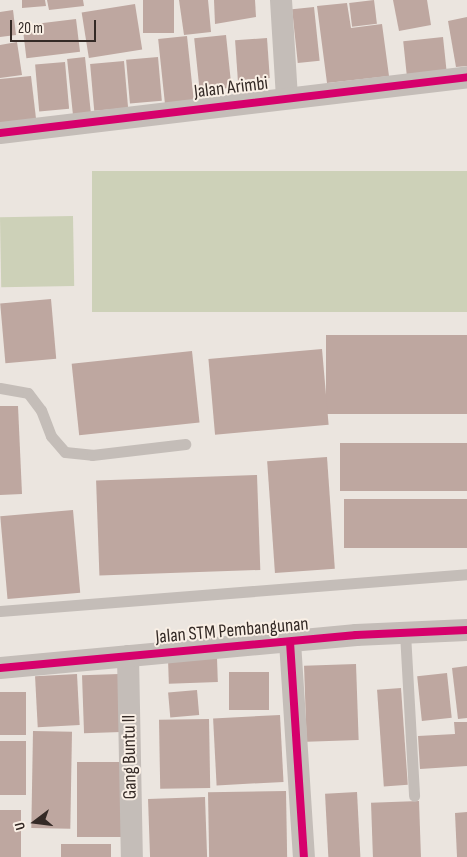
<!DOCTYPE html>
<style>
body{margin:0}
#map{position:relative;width:467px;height:857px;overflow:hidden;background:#ebe5df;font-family:"Sofia Sans Condensed",sans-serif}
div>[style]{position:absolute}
.green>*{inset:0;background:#cdd1b8;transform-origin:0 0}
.building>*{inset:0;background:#bea7a0;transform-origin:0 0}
.lane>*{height:11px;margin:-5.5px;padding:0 5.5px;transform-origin:5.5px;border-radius:5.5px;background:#c4bdb8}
.street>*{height:22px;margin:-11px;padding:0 11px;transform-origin:11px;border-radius:11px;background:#c4bdb8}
.cycleway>*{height:8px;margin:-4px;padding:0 4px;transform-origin:4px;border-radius:4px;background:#d6006c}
span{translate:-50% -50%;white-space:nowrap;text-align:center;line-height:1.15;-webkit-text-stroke:4px #f9efe5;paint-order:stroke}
.street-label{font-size:19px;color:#342a26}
.north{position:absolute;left:10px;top:797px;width:50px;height:50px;-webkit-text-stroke:4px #f9efe5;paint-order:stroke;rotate:255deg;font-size:14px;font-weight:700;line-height:20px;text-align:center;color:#342a26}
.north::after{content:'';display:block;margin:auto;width:18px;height:22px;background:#342a26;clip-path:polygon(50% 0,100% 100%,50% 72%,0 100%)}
.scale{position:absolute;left:10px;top:20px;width:86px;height:22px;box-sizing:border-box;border:2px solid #342a26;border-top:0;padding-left:6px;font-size:15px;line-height:18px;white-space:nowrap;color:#342a26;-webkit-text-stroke:4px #f9efe5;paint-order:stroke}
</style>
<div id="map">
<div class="green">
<i style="left:467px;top:171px;width:141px;height:375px;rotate:90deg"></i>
<i style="left:73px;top:216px;width:70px;height:73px;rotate:89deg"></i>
</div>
<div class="building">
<i style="clip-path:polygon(22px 0,45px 0,46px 6px,22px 8px)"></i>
<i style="clip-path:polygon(47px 0,83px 0,84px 6px,49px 10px)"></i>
<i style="left:143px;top:0;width:31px;height:33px"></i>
<i style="clip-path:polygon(179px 0,208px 0,211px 32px,184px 35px)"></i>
<i style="clip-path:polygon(214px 0,255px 0,256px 17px,215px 24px)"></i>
<i style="left:374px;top:0;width:24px;height:25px;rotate:83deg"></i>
<i style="clip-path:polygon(393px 0,427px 0,431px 25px,399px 31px)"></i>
<i style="clip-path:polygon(347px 3px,351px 28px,382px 24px,389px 76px,327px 83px,317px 6px)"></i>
<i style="left:135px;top:4px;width:46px;height:54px;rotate:81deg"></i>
<i style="left:314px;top:7px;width:54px;height:22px;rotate:84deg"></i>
<i style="clip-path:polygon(13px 10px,16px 35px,0 37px,0 12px)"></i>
<i style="clip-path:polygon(467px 17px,467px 66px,456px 67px,448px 21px)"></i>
<i style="left:76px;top:19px;width:33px;height:54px;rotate:83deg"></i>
<i style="left:226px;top:35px;width:53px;height:32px;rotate:84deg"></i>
<i style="left:187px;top:36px;width:65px;height:29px;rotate:84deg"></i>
<i style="left:443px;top:37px;width:37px;height:40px;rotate:84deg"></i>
<i style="left:267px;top:38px;width:40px;height:32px;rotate:86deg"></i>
<i style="clip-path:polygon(17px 42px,22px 75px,0 78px,0 45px)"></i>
<i style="left:85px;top:57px;width:59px;height:18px;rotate:84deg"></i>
<i style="left:158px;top:57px;width:44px;height:32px;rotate:85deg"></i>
<i style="left:124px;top:61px;width:47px;height:34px;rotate:85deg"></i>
<i style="left:65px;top:62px;width:47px;height:30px;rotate:85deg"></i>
<i style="clip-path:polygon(31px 76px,37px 127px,0 131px,0 79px)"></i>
<i style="left:51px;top:299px;width:60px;height:51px;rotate:85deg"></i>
<i style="left:467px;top:335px;width:79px;height:141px;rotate:90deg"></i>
<i style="left:322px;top:349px;width:76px;height:114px;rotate:85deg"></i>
<i style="left:192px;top:351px;width:72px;height:121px;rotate:84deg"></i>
<i style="clip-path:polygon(0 406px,18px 406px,22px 494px,0 495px)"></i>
<i style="left:467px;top:443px;width:48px;height:127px;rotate:90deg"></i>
<i style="left:327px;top:457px;width:112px;height:60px;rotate:86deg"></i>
<i style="left:257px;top:475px;width:95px;height:161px;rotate:88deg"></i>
<i style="left:467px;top:499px;width:49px;height:123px;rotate:90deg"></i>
<i style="left:73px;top:510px;width:83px;height:73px;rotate:85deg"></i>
<i style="left:217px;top:658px;width:24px;height:49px;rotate:88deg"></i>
<i style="left:356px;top:664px;width:76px;height:52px;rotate:88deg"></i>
<i style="clip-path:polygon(467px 666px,467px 718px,458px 719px,452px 668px)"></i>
<i style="left:229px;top:672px;width:40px;height:38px"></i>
<i style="left:447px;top:673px;width:45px;height:30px;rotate:84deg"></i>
<i style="left:77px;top:674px;width:51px;height:42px;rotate:87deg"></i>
<i style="left:119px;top:674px;width:58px;height:37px;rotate:88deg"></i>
<i style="left:401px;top:688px;width:97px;height:24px;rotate:86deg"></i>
<i style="left:197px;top:690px;width:25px;height:29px;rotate:85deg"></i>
<i style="left:0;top:692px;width:26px;height:43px"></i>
<i style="left:280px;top:715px;width:67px;height:67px;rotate:87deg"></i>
<i style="left:209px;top:719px;width:69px;height:50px;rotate:89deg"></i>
<i style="clip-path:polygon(454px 722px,467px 722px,467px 766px,420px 769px,418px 736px,455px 734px)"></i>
<i style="left:33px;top:731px;width:39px;height:97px;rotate:1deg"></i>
<i style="left:0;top:741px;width:26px;height:54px"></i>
<i style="left:77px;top:762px;width:47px;height:75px"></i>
<i style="left:286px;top:791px;width:66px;height:78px;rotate:89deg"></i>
<i style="left:357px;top:792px;width:65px;height:32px;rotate:87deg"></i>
<i style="left:205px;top:797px;width:60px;height:57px;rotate:88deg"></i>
<i style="left:419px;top:801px;width:56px;height:48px;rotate:88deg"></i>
<i style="left:0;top:810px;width:21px;height:47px"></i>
<i style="clip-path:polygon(467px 812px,467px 857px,457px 857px,455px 813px)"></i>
<i style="left:111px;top:844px;width:13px;height:50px;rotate:90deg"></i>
</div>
<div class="lane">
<i style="left:0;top:388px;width:28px;rotate:10deg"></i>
<i style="left:28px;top:393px;width:21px;rotate:53deg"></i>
<i style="left:41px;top:410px;width:28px;rotate:69deg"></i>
<i style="left:51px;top:436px;width:21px;rotate:49deg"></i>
<i style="left:65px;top:452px;width:27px;rotate:6deg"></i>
<i style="left:92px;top:455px;width:94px;rotate:-6.7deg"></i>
<i style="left:0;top:611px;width:468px;rotate:-4.5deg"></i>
<i style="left:405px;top:633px;width:163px;rotate:86.8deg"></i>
</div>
<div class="street">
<i style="left:281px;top:0;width:97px;rotate:86.5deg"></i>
<i style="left:0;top:133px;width:470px;rotate:-6.8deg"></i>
<i style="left:290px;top:642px;width:215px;rotate:86.3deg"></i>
<i style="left:128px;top:656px;width:201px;rotate:88.9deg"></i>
<i style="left:0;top:668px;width:358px;rotate:-5.3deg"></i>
<i style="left:356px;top:635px;width:111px;rotate:-2.6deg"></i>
</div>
<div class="cycleway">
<i style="left:0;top:133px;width:470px;rotate:-6.8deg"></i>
<i style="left:290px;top:642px;width:215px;rotate:86.3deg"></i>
<i style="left:0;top:668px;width:358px;rotate:-5.3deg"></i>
<i style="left:356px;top:635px;width:111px;rotate:-2.6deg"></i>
</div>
<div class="street-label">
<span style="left:231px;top:88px;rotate:-7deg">Jalan Arimbi</span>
<span style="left:232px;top:631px;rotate:-5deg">Jalan STM Pembangunan</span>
<span style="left:130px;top:757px;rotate:-91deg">Gang Buntu II</span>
</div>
<div class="north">U</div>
<div class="scale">20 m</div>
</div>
